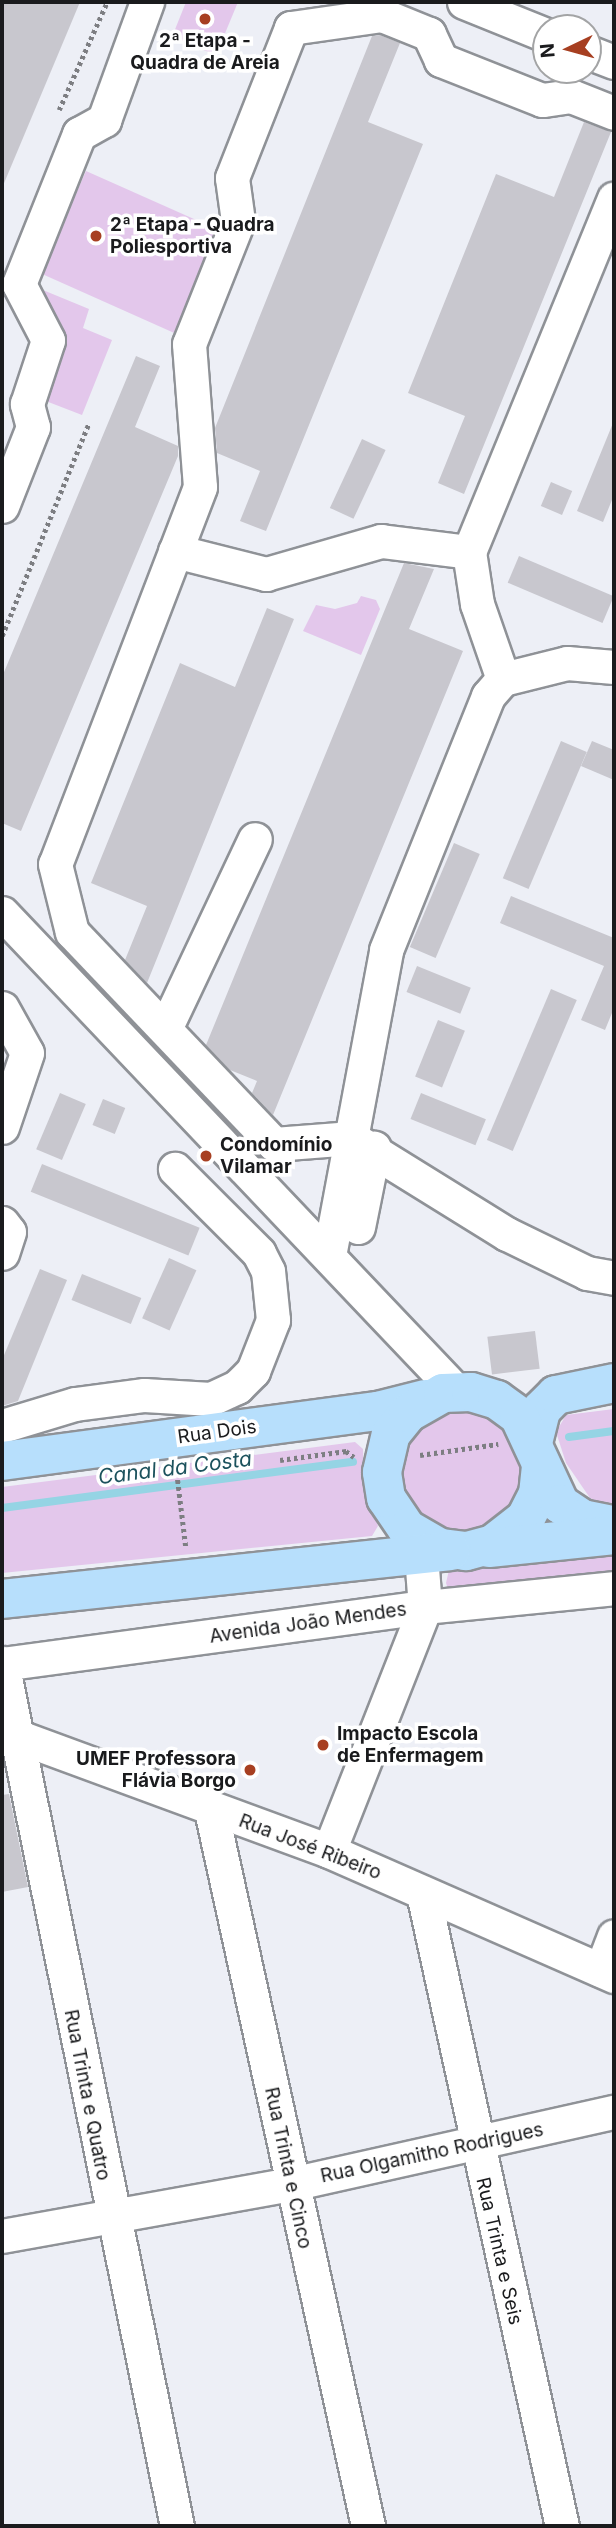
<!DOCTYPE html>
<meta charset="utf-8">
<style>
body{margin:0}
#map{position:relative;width:616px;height:2528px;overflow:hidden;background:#edeff6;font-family:Inter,sans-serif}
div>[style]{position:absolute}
.green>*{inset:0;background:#e3c7eb;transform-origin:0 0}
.round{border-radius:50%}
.stream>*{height:8px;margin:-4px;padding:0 4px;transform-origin:4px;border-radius:4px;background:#95d4e4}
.building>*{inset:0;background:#c8c7ce;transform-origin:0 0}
.path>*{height:4.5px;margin-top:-2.25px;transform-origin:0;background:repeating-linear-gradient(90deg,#7d7e82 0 3.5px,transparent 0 7px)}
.roads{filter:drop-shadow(2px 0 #8f9297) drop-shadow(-2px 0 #8f9297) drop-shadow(0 2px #8f9297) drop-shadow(0 -2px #8f9297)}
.minor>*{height:33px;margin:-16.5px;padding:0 16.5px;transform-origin:16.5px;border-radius:16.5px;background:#fff}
.major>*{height:38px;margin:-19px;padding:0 19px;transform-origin:19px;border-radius:19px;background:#b7dffc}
.dots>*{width:19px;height:19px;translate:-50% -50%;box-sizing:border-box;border:4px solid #fff;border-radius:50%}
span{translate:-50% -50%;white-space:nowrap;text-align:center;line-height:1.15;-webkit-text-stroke:7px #fff;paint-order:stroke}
.poi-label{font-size:19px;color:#1a1b1d;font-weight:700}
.left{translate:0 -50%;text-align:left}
.right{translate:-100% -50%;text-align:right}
.street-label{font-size:19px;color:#1a1b1d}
.water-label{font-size:21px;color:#1c525d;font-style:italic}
.frame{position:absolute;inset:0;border:4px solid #1a1b1d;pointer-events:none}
.north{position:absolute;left:532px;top:14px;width:70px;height:70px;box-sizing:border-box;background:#fff;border:2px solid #a3a4a5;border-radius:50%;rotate:265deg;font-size:19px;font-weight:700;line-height:28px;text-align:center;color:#1a1b1d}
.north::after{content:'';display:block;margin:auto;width:24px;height:32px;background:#a73f21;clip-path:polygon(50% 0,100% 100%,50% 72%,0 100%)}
</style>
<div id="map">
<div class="green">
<i style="clip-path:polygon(186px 2px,238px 2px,216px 55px,172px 37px)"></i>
<i style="left:86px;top:171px;width:152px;height:112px;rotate:24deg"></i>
<i style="clip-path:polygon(38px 288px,89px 309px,83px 328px,112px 340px,82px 415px,38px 398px)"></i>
<i style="clip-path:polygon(361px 596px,376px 600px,380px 609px,361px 655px,303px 631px,316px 605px,335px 609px,357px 603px)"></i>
<i class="round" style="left:400px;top:1409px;width:122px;height:122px"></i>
<i style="clip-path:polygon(614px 1409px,614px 1510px,590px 1498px,566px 1463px,556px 1432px,566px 1415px)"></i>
<i style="clip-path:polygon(355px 1442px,363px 1449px,364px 1489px,378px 1526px,372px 1536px,2px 1573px,2px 1487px)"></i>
<i style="clip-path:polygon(614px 1554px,614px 1575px,448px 1589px,446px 1583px,449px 1570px)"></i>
</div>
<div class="stream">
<i style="left:569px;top:1437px;width:45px;rotate:-7.6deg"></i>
<i style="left:2px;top:1508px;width:354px;rotate:-7.5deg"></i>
</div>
<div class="building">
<i style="clip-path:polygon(2px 2px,80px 2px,2px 188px)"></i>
<i style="clip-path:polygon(380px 35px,400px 43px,368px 122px,423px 144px,266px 531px,240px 521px,260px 471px,217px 453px,215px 428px,372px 36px)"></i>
<i style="clip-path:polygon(584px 122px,611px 132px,464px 494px,438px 483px,465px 416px,408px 393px,496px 174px,554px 197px)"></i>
<i style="clip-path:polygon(136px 356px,160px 366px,135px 427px,178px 446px,178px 456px,21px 831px,2px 823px,2px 677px)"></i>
<i style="clip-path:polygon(613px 423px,614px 495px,603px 522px,577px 511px)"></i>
<i style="left:362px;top:439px;width:26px;height:76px;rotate:25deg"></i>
<i style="left:551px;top:482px;width:23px;height:26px;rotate:23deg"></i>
<i style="left:519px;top:556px;width:103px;height:29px;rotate:23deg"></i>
<i style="clip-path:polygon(404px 563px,434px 569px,409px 629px,463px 651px,273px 1115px,252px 1093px,257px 1081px,230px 1070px,206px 1045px)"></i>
<i style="clip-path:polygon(267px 608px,294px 619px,147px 983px,125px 960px,147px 906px,91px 883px,180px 663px,235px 687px)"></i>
<i style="left:561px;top:741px;width:28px;height:149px;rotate:23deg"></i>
<i style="clip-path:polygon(592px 741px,614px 750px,614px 780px,581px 766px)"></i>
<i style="left:454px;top:843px;width:28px;height:113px;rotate:23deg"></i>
<i style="clip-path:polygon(511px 896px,614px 938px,614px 1008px,605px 1030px,581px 1020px,604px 966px,500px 923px)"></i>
<i style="left:417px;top:966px;width:58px;height:28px;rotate:22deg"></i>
<i style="left:551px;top:989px;width:28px;height:164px;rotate:23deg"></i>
<i style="left:438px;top:1020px;width:29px;height:61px;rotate:22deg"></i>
<i style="left:60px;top:1093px;width:28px;height:61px;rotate:23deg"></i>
<i style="left:421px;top:1093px;width:70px;height:28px;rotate:22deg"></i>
<i style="left:103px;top:1099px;width:24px;height:28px;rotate:22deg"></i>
<i style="left:42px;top:1164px;width:170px;height:30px;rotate:22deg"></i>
<i style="left:169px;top:1258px;width:30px;height:66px;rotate:24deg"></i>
<i style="clip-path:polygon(40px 1269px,67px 1280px,18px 1401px,2px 1406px,2px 1360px)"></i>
<i style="left:82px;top:1274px;width:64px;height:28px;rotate:22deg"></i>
<i style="left:535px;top:1331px;width:38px;height:48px;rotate:83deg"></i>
<i style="clip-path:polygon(9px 1794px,28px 1887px,2px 1892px,2px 1795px)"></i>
</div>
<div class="path">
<i style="left:59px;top:110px;width:118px;rotate:-66deg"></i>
<i style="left:2px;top:636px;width:230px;rotate:-67.8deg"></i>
<i style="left:420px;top:1455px;width:79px;rotate:-8deg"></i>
<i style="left:280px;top:1460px;width:67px;rotate:-7.8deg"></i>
<i style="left:346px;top:1451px;width:10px;rotate:37deg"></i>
<i style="left:177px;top:1473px;width:75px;rotate:83.1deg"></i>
</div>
<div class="roads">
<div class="minor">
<i style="left:464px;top:2px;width:88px;rotate:21.9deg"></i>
<i style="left:588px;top:52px;width:28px;rotate:21deg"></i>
<i style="left:614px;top:113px;width:46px;rotate:-158.4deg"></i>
<i style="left:571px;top:96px;width:29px;rotate:172deg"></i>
<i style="left:542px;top:100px;width:109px;rotate:-158.4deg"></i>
<i style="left:441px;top:60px;width:29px;rotate:-115deg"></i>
<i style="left:429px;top:34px;width:51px;rotate:-158deg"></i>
<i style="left:382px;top:15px;width:92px;rotate:171.9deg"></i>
<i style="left:291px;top:28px;width:161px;rotate:111.5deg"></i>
<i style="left:232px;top:178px;width:43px;rotate:82.1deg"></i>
<i style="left:238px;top:221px;width:132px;rotate:111.7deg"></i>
<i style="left:189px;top:344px;width:143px;rotate:85.6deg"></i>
<i style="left:200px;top:487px;width:404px;rotate:111deg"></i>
<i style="left:55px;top:864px;width:70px;rotate:76deg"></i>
<i style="left:72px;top:932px;width:293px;rotate:46.4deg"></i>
<i style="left:274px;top:1144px;width:78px;rotate:-4.4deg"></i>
<i style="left:352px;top:1138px;width:182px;rotate:31.8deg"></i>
<i style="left:507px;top:1234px;width:89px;rotate:26deg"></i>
<i style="left:587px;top:1273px;width:27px;rotate:10deg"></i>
<i style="left:2px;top:506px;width:85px;rotate:-68.6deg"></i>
<i style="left:33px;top:427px;width:24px;rotate:-105deg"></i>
<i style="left:27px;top:404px;width:67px;rotate:-71.8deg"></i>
<i style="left:48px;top:340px;width:63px;rotate:-117.4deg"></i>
<i style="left:19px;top:284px;width:162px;rotate:-68.2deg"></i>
<i style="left:79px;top:134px;width:29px;rotate:-29deg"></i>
<i style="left:104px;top:120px;width:126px;rotate:-70deg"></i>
<i style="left:175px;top:551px;width:94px;rotate:14.2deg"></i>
<i style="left:266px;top:574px;width:120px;rotate:-16deg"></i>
<i style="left:381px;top:541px;width:89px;rotate:7.1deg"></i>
<i style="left:503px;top:679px;width:79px;rotate:-109.1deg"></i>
<i style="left:477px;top:604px;width:53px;rotate:-98.7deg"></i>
<i style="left:469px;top:552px;width:382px;rotate:-67.7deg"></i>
<i style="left:2px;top:913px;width:661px;rotate:46.47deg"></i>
<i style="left:2px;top:1008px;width:51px;rotate:60.9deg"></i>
<i style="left:27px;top:1053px;width:78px;rotate:108.7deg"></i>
<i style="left:165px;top:1029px;width:210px;rotate:-64.7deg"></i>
<i style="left:2px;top:1223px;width:11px;rotate:52deg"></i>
<i style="left:9px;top:1232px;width:22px;rotate:108deg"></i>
<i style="left:358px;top:1227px;width:81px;rotate:-78.6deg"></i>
<i style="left:329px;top:1256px;width:311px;rotate:-79.4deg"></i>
<i style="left:386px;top:950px;width:274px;rotate:-68.1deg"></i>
<i style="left:488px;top:696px;width:23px;rotate:-49deg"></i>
<i style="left:503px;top:679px;width:66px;rotate:-14deg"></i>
<i style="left:567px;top:663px;width:47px;rotate:4.9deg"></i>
<i style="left:2px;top:1426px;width:76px;rotate:-16.8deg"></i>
<i style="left:75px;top:1404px;width:70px;rotate:-7.4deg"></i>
<i style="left:144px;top:1395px;width:67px;rotate:3.4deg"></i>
<i style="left:211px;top:1399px;width:29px;rotate:-25deg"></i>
<i style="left:237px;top:1387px;width:23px;rotate:-45deg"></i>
<i style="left:253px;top:1371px;width:55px;rotate:-68.6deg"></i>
<i style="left:273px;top:1320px;width:49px;rotate:-95.8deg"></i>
<i style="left:268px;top:1271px;width:20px;rotate:-117deg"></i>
<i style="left:259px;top:1253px;width:119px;rotate:-135deg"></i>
<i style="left:2px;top:1663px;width:881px;rotate:78.54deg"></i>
<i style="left:2px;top:1664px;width:427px;rotate:-7.7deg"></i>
<i style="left:425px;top:1607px;width:190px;rotate:-5.7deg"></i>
<i style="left:3px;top:1731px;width:347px;rotate:20.2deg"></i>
<i style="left:329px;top:1851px;width:311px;rotate:23.7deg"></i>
<i style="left:211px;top:1810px;width:733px;rotate:77.63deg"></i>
<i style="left:329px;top:1851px;width:262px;rotate:-68.5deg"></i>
<i style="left:425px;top:1607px;width:52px;rotate:-94.4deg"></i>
<i style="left:423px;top:1893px;width:648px;rotate:77.62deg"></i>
<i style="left:601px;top:1970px;width:36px;rotate:-69deg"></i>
<i style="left:2px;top:2236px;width:294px;rotate:-10.2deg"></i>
<i style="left:291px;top:2184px;width:331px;rotate:-12.6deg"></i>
</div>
<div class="major">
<i style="left:534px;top:1439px;width:30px;rotate:-76deg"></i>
<i style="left:541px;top:1410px;width:21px;rotate:-45deg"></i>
<i style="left:556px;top:1395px;width:59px;rotate:-11.7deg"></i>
<i style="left:2px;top:1461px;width:379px;rotate:-7.6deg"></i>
<i style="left:378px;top:1411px;width:49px;rotate:-14.3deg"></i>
<i style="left:541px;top:1466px;width:28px;rotate:96deg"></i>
<i style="left:538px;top:1494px;width:28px;rotate:117deg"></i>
<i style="left:525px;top:1519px;width:41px;rotate:142deg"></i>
<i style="left:493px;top:1544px;width:28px;rotate:165deg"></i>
<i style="left:466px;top:1551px;width:26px;rotate:-173deg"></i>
<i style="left:440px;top:1548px;width:38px;rotate:-150deg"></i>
<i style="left:407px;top:1529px;width:37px;rotate:-124deg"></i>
<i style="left:386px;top:1498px;width:26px;rotate:-99deg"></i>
<i style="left:382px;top:1472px;width:39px;rotate:-77deg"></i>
<i style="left:391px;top:1434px;width:27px;rotate:-51deg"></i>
<i style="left:408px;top:1413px;width:40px;rotate:-29.7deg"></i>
<i style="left:443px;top:1393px;width:28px;rotate:-2deg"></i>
<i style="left:471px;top:1392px;width:27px;rotate:17deg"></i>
<i style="left:497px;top:1400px;width:27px;rotate:36deg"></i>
<i style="left:519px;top:1416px;width:97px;rotate:65deg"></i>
<i style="left:560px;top:1504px;width:27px;rotate:34deg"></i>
<i style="left:582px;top:1519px;width:33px;rotate:11deg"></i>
<i style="left:489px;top:1548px;width:126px;rotate:-5.9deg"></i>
<i style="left:2px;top:1599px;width:451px;rotate:-6.1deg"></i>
</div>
</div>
<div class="dots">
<i style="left:205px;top:19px;background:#a73f21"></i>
<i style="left:96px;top:236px;background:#a73f21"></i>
<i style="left:206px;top:1156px;background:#a73f21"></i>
<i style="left:323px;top:1745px;background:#a73f21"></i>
<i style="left:250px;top:1770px;background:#a73f21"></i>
</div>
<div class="poi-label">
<span style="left:205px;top:52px">2ª Etapa -<br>Quadra de Areia</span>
<span class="left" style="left:110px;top:236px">2ª Etapa - Quadra<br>Poliesportiva</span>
<span class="left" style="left:220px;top:1156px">Condomínio<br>Vilamar</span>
<span class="left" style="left:337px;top:1745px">Impacto Escola<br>de Enfermagem</span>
<span class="right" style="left:236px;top:1770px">UMEF Professora<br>Flávia Borgo</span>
</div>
<div class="street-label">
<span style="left:217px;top:1432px;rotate:-8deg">Rua Dois</span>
<span style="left:308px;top:1623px;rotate:-8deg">Avenida João Mendes</span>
<span style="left:310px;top:1847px;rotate:21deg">Rua José Ribeiro</span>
<span style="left:87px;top:2095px;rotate:79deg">Rua Trinta e Quatro</span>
<span style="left:432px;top:2153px;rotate:-12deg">Rua Olgamitho Rodrigues</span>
<span style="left:288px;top:2168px;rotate:78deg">Rua Trinta e Cinco</span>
<span style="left:499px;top:2251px;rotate:77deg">Rua Trinta e Seis</span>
</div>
<div class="water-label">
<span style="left:175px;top:1468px;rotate:-7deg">Canal da Costa</span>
</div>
<div class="frame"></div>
<div class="north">N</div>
</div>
